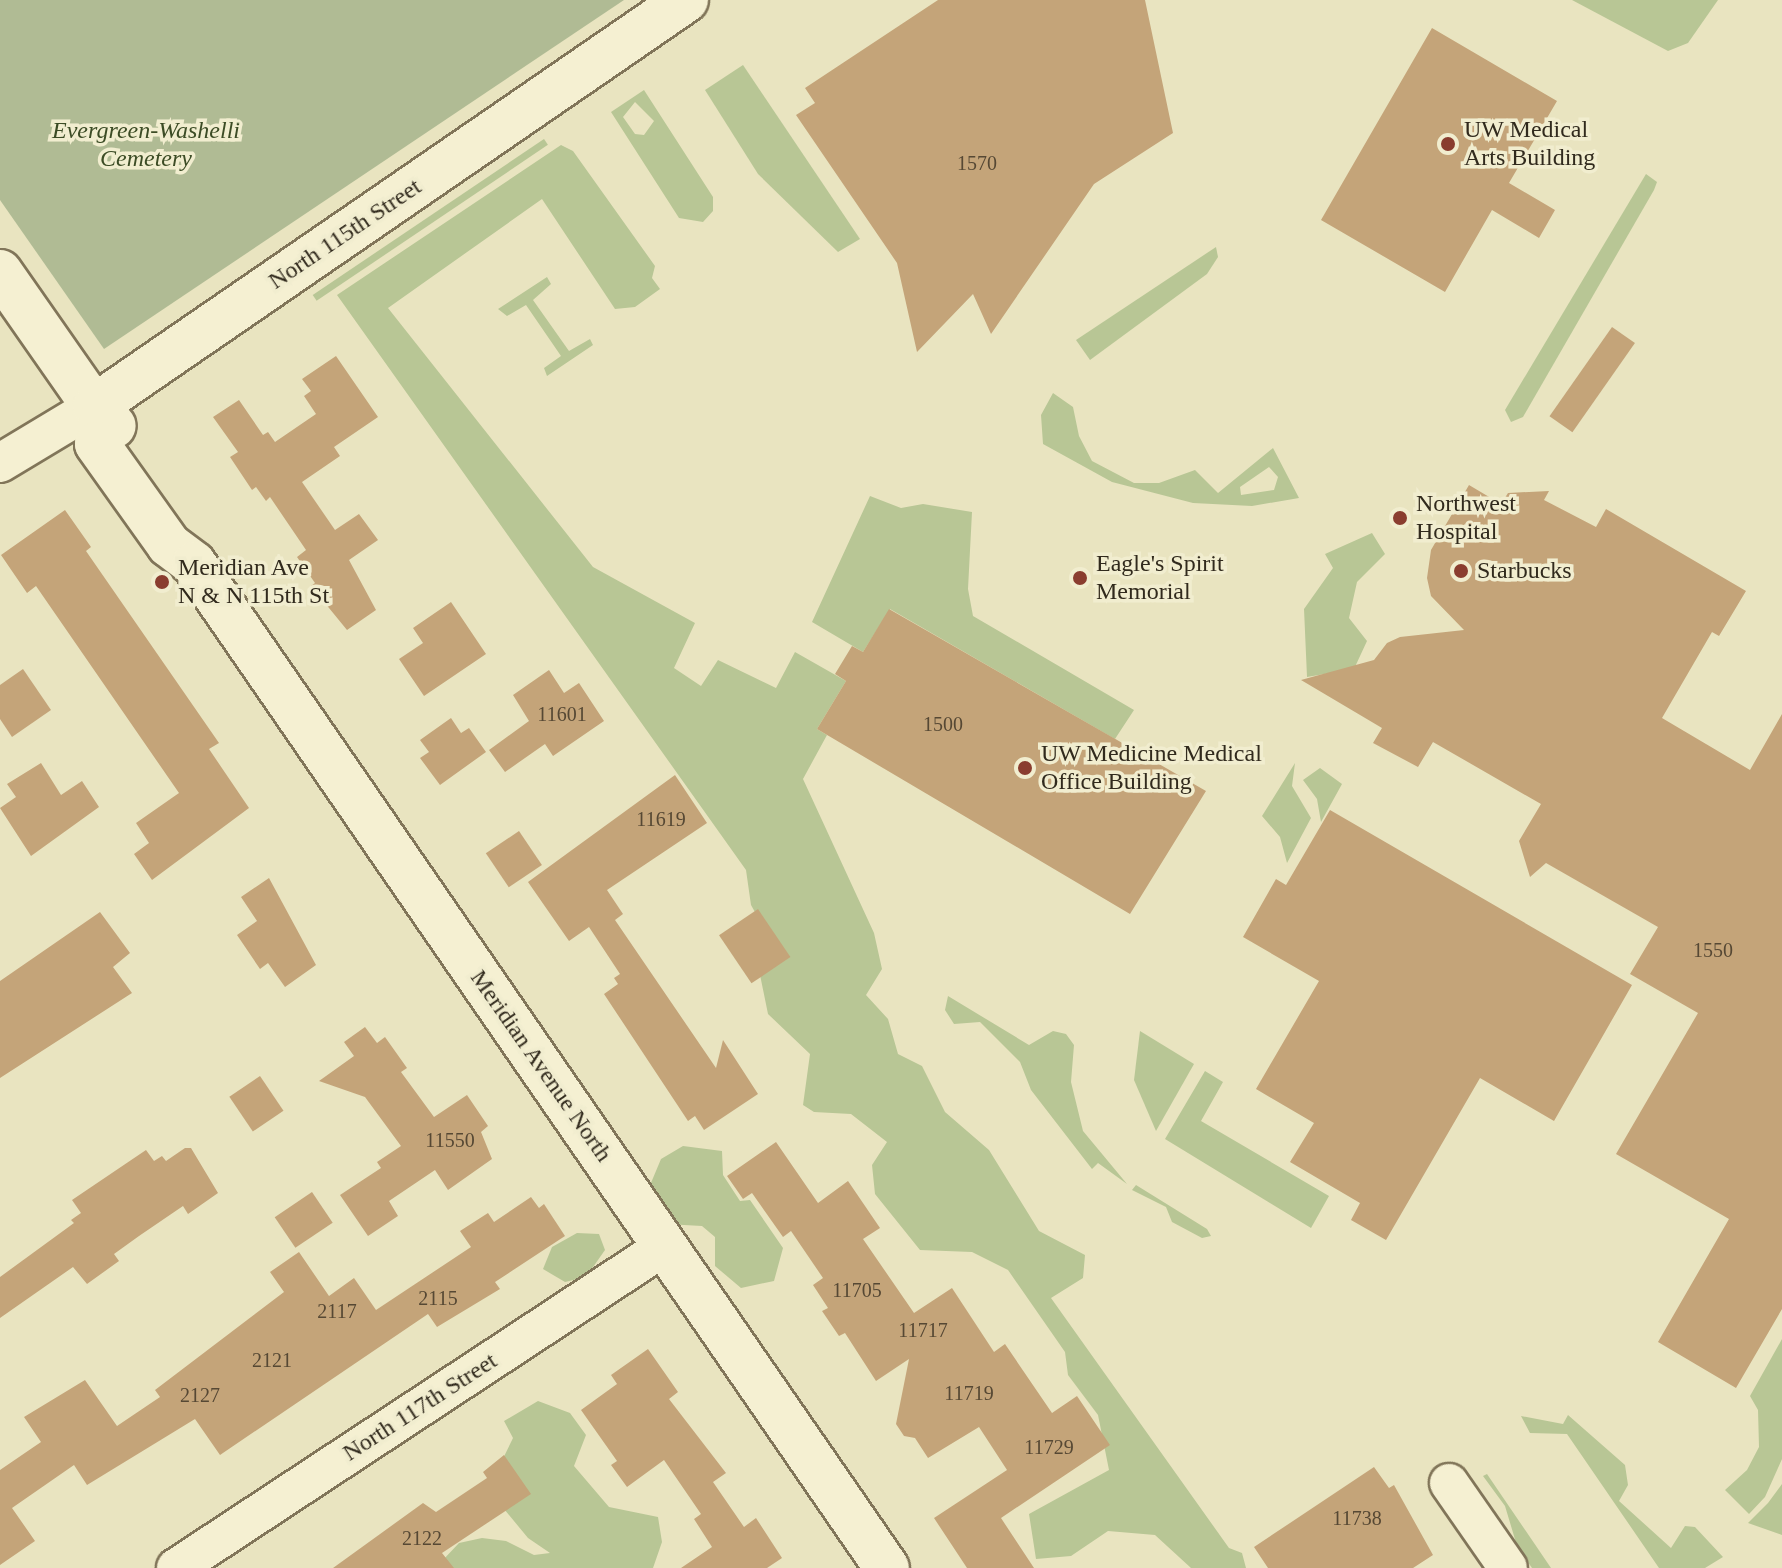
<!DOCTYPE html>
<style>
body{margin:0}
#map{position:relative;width:1782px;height:1568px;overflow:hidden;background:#e9e4c0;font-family:Georgia,serif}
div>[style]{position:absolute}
.green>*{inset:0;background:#b8c695;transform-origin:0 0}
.cemetery>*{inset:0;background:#b0bb94}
.building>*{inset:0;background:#c4a479;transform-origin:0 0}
.roads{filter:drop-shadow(2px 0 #817559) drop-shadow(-2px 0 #817559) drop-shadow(0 2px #817559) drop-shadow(0 -2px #817559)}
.minor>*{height:38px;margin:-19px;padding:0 19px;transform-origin:19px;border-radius:19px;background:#f5f0d2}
.tertiary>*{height:44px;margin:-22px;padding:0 22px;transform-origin:22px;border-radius:22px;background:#f5f0d2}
.dots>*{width:22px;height:22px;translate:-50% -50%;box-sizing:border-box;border:4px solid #f1edcf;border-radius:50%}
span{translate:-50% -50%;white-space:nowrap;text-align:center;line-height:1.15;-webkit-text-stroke:7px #f1edcf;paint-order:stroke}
.number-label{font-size:20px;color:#564834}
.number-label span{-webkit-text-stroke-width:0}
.poi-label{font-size:24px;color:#312a1d}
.left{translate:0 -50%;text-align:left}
.park-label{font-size:24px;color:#3c4c25;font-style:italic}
.street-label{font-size:24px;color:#312a1d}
</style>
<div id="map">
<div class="green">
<i style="clip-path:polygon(1572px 0,1718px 0,1688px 43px,1668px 51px)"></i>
<i style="clip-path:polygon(743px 65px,860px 239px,838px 252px,758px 174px,705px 90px)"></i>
<i style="clip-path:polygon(evenodd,644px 90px,713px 197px,713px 211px,703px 222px,679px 218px,611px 112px,644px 90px,635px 102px,654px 121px,644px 135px,635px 134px,623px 117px,635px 102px)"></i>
<i style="left:544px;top:139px;width:7px;height:279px;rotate:56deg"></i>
<i style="clip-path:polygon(561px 145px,573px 151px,655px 266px,652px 278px,660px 289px,635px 307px,615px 309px,542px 199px,388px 308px,593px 567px,695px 623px,674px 668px,701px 686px,718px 660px,776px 688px,795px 652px,846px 681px,817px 729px,827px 735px,803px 779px,874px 933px,882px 969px,866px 995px,888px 1019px,898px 1054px,922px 1066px,945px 1112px,989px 1150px,1039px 1231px,1085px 1255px,1083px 1278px,1051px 1298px,1229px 1548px,1242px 1553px,1246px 1568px,1191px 1568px,1155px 1535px,1108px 1531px,1071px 1556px,1036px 1559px,1029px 1514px,1109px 1470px,1098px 1415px,1068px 1375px,1065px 1352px,1008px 1270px,972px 1252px,920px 1250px,875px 1194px,872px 1165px,887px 1142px,851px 1114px,814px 1112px,803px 1105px,810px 1054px,768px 1014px,758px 965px,770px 939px,751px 905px,746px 870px,337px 295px)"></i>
<i style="clip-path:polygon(1646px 174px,1657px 182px,1654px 190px,1523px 417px,1511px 422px,1505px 410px)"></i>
<i style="clip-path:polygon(1216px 247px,1218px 257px,1207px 274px,1090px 360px,1076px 340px)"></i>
<i style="clip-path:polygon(547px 277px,551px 284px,533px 300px,569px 351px,590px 339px,593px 345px,547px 376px,544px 368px,561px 356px,526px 305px,507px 316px,498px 309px)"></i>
<i style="clip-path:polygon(evenodd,1053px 393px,1073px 407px,1079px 436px,1092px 461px,1134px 483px,1159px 483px,1195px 470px,1218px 493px,1273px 448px,1299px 498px,1252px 506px,1193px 503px,1112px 482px,1043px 444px,1041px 415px,1053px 393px,1269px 467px,1278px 477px,1274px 490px,1241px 495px,1240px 487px,1269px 467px)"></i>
<i style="clip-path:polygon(870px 496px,901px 508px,923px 504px,972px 512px,968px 589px,973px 616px,1134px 710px,1115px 739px,890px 609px,863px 652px,812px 622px)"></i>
<i style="clip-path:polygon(1372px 533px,1385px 554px,1357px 582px,1349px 618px,1367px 641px,1354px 669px,1307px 677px,1304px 609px,1333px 568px,1325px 554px)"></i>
<i style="clip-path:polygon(1295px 763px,1292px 786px,1311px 818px,1287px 863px,1280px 837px,1262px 816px)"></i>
<i style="clip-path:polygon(1320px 768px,1342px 784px,1321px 822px,1317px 799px,1303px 780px)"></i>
<i style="clip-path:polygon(948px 996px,1029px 1045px,1053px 1031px,1066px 1034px,1074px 1045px,1071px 1082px,1083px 1131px,1127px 1184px,1098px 1163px,1092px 1169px,1031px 1090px,1020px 1062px,980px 1022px,954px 1024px,945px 1010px)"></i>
<i style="clip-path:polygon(1140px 1031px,1194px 1064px,1156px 1131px,1134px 1080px)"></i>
<i style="clip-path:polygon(1205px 1071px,1223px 1082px,1201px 1121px,1329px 1196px,1311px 1228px,1165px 1139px)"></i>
<i style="clip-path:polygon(683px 1146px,722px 1151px,723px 1175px,740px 1201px,750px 1200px,783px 1248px,774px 1281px,741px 1288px,715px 1266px,715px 1237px,702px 1226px,666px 1224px,648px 1190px,661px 1159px)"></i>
<i style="clip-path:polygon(1136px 1185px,1207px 1229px,1211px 1236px,1202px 1238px,1172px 1222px,1166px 1207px,1132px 1190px)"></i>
<i style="clip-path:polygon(577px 1233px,599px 1234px,605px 1250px,586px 1277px,565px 1282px,543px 1269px,552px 1247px)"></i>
<i style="clip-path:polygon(1782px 1339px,1782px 1459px,1765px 1497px,1749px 1514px,1725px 1490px,1747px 1470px,1759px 1447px,1758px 1410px,1750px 1396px)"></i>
<i style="clip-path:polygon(538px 1401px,570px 1413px,586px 1435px,574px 1466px,609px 1507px,658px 1517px,662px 1542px,653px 1568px,444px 1568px,442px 1561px,459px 1543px,482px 1538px,506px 1541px,534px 1555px,550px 1553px,528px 1538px,495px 1498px,494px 1477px,513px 1438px,504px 1421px)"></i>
<i style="clip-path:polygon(1568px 1415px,1625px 1465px,1628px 1485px,1619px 1501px,1671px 1548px,1685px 1526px,1695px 1527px,1723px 1557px,1705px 1568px,1659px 1568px,1567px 1434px,1530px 1433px,1521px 1416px,1563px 1424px)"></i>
<i style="clip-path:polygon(1487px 1474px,1551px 1568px,1532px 1568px,1517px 1546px,1505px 1506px,1483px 1476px)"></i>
<i style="clip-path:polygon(1782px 1484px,1782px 1535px,1748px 1523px,1768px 1503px)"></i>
</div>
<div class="cemetery">
<i style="clip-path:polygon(0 0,624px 0,104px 349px,0 200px)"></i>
</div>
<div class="building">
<i style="clip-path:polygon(938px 0,1145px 0,1173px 133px,1094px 184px,991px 334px,973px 294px,917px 352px,897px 263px,796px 115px,815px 103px,805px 88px)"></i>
<i style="clip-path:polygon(1432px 28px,1557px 101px,1509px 183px,1555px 210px,1539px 238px,1492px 210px,1445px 292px,1321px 220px)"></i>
<i style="left:1612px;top:327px;width:28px;height:109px;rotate:35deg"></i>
<i style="clip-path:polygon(336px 356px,378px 417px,334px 447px,340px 456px,302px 482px,335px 530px,359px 514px,378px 540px,349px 560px,376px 610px,347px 630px,311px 586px,315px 583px,297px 557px,306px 550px,270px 497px,266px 501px,256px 487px,252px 490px,230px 457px,238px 452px,213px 417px,239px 400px,263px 435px,268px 432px,275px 442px,316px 414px,304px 396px,311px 391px,302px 379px)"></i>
<i style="clip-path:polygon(1469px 485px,1501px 504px,1508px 493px,1549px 491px,1544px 500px,1596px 527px,1606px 509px,1746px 591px,1719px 636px,1712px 632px,1662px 718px,1750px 770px,1782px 714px,1782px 1309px,1736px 1388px,1658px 1342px,1729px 1219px,1616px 1154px,1698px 1013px,1630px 974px,1658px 927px,1546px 863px,1530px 877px,1519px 841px,1541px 804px,1433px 742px,1418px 767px,1373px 743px,1382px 728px,1301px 680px,1374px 660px,1387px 643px,1400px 637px,1464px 630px,1431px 596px,1427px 578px,1431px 550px)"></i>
<i style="clip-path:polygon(65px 510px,91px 547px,86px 551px,219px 743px,209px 749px,249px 808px,152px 880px,134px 854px,149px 843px,136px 823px,179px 793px,36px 586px,27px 593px,1px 555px)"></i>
<i style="clip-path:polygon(451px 602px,486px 654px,424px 696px,399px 659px,423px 643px,413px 628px)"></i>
<i style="clip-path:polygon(889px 609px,1206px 791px,1130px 914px,817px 729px,846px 681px,835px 674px,852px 646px,863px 652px)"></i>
<i style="clip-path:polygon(23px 669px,51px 710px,12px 737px,0 719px,0 685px)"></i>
<i style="clip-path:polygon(549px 670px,564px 693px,579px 683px,604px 721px,553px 756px,545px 744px,505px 772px,489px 750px,529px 721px,513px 695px)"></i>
<i style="clip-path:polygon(451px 718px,461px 733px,469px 728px,486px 752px,440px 785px,420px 758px,429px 752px,420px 740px)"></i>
<i style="clip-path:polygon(41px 763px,61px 795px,82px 781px,99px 807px,31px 856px,0 808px,16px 797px,7px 784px)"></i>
<i style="clip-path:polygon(675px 775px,707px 823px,607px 890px,623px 914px,615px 920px,716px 1068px,723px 1040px,758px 1094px,704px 1130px,695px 1116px,688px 1121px,604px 994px,618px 984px,614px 978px,620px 974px,589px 927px,569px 941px,528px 882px)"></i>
<i style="clip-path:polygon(1330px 810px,1632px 985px,1554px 1121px,1480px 1078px,1386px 1240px,1351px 1220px,1360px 1203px,1290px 1162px,1314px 1123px,1256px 1089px,1319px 981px,1243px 937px,1276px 879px,1286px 885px)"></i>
<i style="left:519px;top:831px;width:41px;height:40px;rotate:56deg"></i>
<i style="clip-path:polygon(269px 878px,316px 965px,285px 987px,268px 963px,260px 969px,237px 935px,257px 921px,241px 897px)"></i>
<i style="left:758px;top:909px;width:58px;height:47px;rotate:56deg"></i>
<i style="clip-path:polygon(100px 912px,130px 953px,113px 967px,132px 993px,0 1078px,0 981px)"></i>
<i style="clip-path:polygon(365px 1027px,377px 1043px,385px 1037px,407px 1068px,401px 1072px,434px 1117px,467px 1095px,488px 1126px,481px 1132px,492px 1159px,448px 1190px,435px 1170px,389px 1201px,398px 1216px,368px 1236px,340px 1195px,381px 1168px,377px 1162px,401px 1146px,365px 1097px,319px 1081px,354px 1056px,344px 1042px)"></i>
<i style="left:260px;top:1076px;width:42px;height:37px;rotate:56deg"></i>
<i style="clip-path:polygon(776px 1142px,818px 1203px,848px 1181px,880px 1228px,863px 1239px,914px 1313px,952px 1288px,994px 1352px,1005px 1344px,1052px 1413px,1077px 1396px,1110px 1445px,1001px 1518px,1034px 1568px,967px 1568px,934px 1518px,1007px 1470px,979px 1427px,928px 1458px,915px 1438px,904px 1436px,896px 1424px,909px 1359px,876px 1381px,845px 1333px,839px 1336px,822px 1311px,828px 1308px,813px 1285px,823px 1278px,791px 1231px,783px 1237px,752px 1193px,743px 1199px,727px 1176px)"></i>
<i style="clip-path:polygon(185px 1148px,191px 1148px,218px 1193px,188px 1214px,183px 1206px,139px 1236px,114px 1254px,119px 1261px,87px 1284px,73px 1267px,0 1318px,0 1277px,74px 1223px,71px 1220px,81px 1213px,72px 1200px,146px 1150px,154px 1161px,162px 1156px,166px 1161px)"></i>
<i style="left:312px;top:1192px;width:37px;height:45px;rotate:56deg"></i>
<i style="clip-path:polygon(531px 1197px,539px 1208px,544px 1204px,565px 1236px,495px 1282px,500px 1289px,437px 1327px,428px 1314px,220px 1455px,195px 1419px,87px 1485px,74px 1465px,12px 1508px,35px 1541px,0 1565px,0 1470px,41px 1442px,24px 1417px,85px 1380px,117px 1426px,160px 1397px,155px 1390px,284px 1292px,270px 1272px,299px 1252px,329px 1296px,354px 1278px,376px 1310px,471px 1247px,460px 1231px,488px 1213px,494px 1222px)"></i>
<i style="clip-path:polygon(648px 1349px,678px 1392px,669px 1399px,726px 1473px,713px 1482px,744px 1527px,756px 1518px,782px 1558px,767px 1568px,681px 1568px,712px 1547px,694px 1519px,701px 1514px,664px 1460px,627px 1487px,611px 1465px,617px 1461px,581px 1410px,617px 1384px,611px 1375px)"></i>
<i style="clip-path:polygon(504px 1455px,531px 1494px,442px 1553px,454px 1568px,333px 1568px,423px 1503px,436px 1512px,487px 1478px,483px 1472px)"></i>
<i style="clip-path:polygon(1374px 1467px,1389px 1488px,1394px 1485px,1433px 1555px,1413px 1568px,1268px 1568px,1254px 1547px)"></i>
</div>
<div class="roads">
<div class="minor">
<i style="left:0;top:463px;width:111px;rotate:-31deg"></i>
<i style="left:1449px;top:1483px;width:103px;rotate:55.2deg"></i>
<i style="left:176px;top:1568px;width:585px;rotate:-33.36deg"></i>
</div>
<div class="tertiary">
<i style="left:0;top:272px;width:178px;rotate:55.1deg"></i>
<i style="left:102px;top:418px;width:14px;rotate:34deg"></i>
<i style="left:95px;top:406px;width:717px;rotate:-34.49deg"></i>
<i style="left:102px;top:418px;width:26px;rotate:101deg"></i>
<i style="left:97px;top:444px;width:124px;rotate:54.5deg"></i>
<i style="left:169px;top:545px;width:31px;rotate:37deg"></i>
<i style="left:194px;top:564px;width:1220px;rotate:55.39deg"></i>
</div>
</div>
<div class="dots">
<i style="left:1448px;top:144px;background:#8a3d2f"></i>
<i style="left:1400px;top:518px;background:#8a3d2f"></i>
<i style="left:1461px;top:571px;background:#8a3d2f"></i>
<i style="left:1080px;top:578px;background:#8a3d2f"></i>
<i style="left:162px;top:582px;background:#8a3d2f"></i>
<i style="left:1025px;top:768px;background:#8a3d2f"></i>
</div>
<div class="number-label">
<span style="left:977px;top:163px">1570</span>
<span style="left:562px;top:714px">11601</span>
<span style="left:943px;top:724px">1500</span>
<span style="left:661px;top:819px">11619</span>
<span style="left:1713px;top:950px">1550</span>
<span style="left:450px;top:1140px">11550</span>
<span style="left:857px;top:1290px">11705</span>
<span style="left:438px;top:1298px">2115</span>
<span style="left:337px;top:1311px">2117</span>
<span style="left:923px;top:1330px">11717</span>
<span style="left:272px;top:1360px">2121</span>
<span style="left:969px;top:1393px">11719</span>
<span style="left:200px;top:1395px">2127</span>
<span style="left:1049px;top:1447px">11729</span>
<span style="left:1357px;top:1518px">11738</span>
<span style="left:422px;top:1538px">2122</span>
</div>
<div class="poi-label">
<span class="left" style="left:1464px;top:144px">UW Medical<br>Arts Building</span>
<span class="left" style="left:1416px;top:518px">Northwest<br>Hospital</span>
<span class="left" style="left:1096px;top:578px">Eagle's Spirit<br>Memorial</span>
<span class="left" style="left:178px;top:582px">Meridian Ave<br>N &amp; N 115th St</span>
<span class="left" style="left:1477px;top:571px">Starbucks</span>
<span class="left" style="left:1041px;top:768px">UW Medicine Medical<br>Office Building</span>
</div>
<div class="park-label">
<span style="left:146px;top:145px">Evergreen-Washelli<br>Cemetery</span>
</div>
<div class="street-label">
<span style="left:345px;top:234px;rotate:-34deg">North 115th Street</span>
<span style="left:541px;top:1066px;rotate:55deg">Meridian Avenue North</span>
<span style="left:420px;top:1407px;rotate:-33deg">North 117th Street</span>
</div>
</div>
